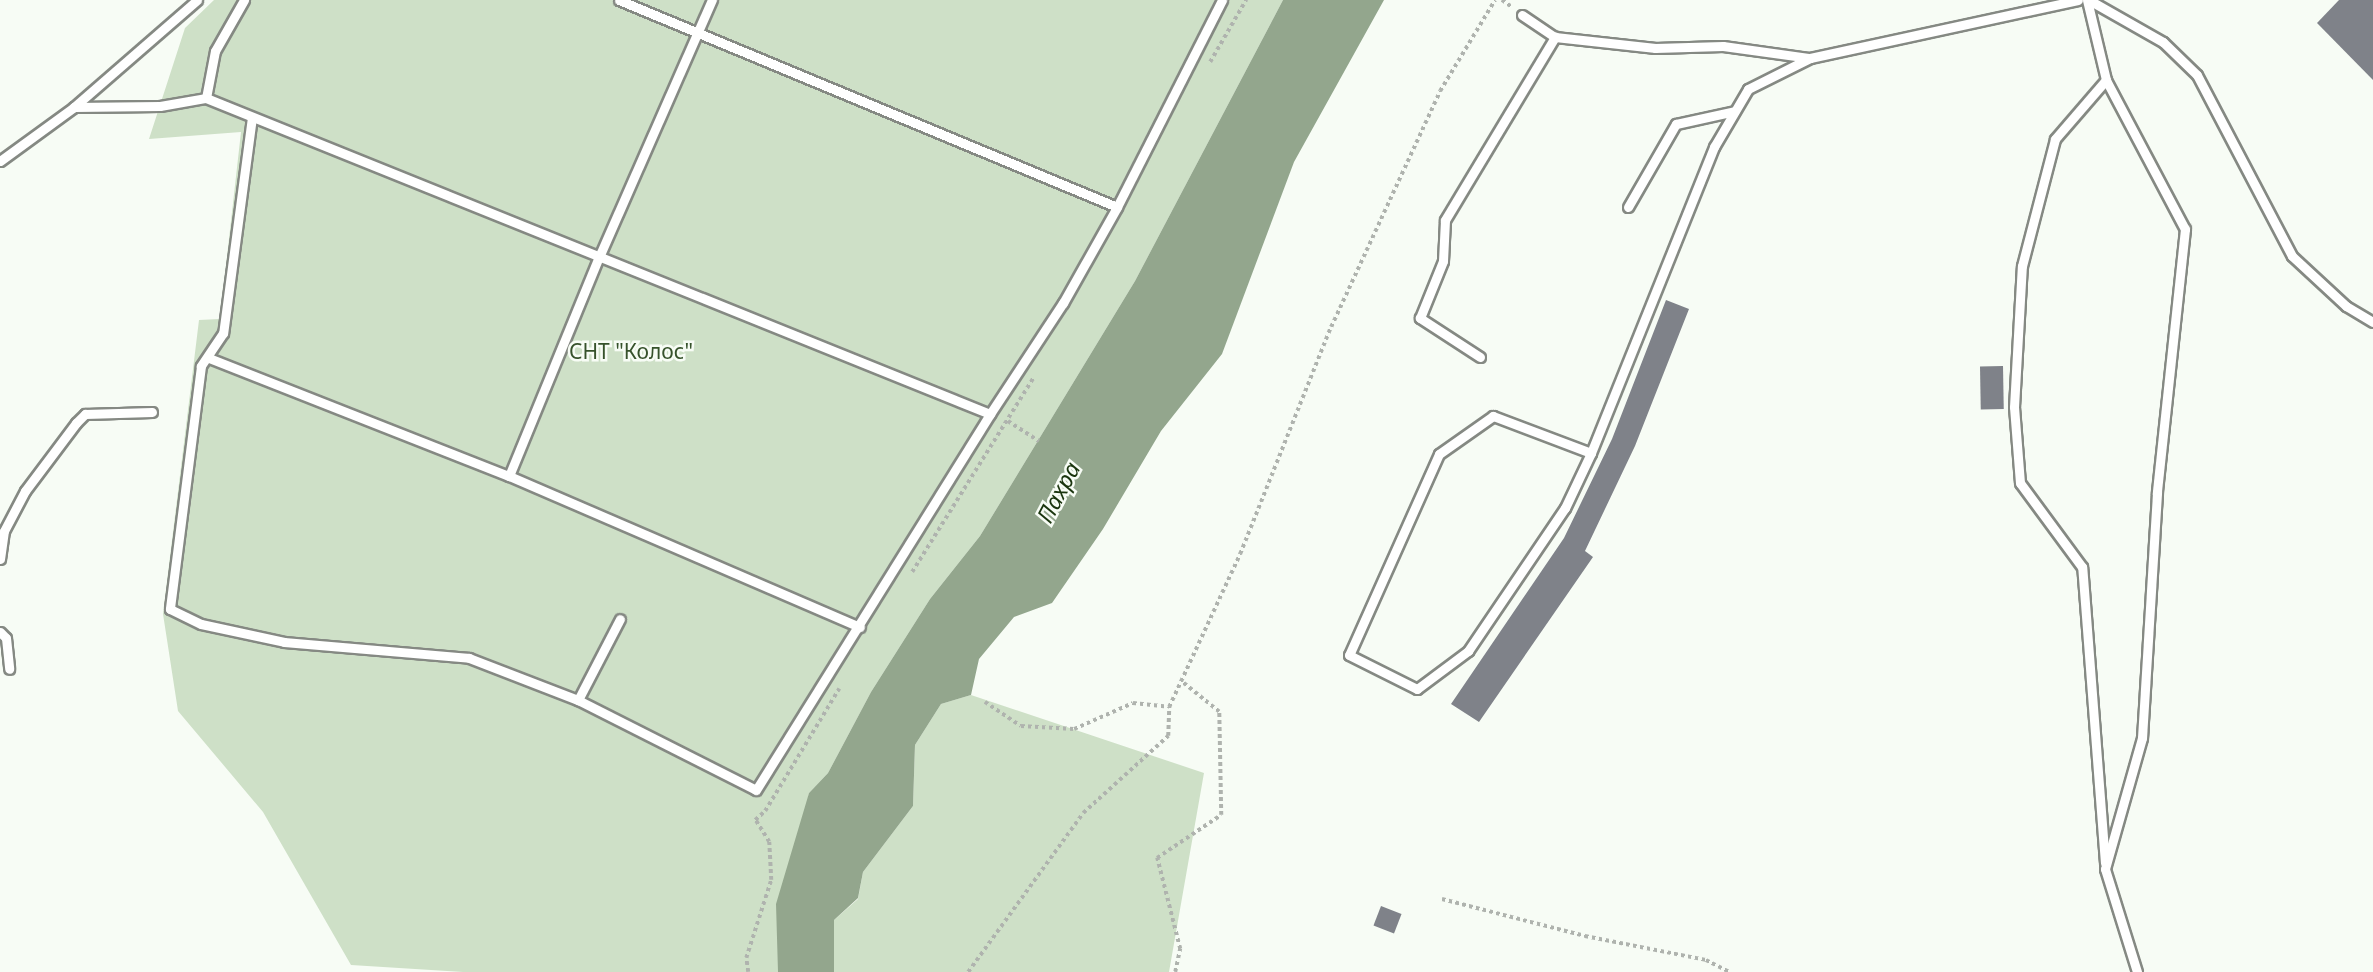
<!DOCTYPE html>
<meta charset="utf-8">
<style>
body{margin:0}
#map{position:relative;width:2373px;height:972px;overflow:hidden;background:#f7fcf5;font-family:"Noto Sans",sans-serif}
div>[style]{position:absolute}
.green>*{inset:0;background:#cee0c7}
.water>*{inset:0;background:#93a68d}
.building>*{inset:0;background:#7f8289;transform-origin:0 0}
.path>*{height:3.5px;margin-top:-1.75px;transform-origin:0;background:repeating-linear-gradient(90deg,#afb3ae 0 3.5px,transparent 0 7px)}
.roads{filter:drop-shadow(2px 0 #858983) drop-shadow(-2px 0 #858983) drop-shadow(0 2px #858983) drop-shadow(0 -2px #858983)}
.lane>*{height:9px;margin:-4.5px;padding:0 4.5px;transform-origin:4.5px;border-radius:4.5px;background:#fff}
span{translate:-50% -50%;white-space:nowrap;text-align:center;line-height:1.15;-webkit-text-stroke:5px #f7fcf5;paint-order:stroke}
.park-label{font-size:21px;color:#36522b}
.water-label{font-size:23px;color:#19340d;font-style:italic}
</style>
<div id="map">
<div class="green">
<i style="clip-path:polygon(214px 0,1283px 0,1135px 281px,980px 536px,930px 599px,871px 692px,828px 773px,809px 793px,778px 972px,463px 972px,351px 965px,263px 812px,178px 711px,163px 614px,199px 320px,220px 319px,241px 132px,149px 139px,185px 28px)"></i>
<i style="clip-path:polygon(971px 695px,1204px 773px,1169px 972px,834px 972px,834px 920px,858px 899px,863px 872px,913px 806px,915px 745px,941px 704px)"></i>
</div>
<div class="water">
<i style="clip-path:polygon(1283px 0,1384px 0,1294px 162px,1222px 354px,1161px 431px,1103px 529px,1052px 603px,1014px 617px,979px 659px,971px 695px,941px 704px,915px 745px,913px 806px,863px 872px,858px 898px,834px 920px,834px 972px,778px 972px,776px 904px,809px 793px,828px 773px,871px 692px,930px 599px,980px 536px,1135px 281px)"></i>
</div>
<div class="building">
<i style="clip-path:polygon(2339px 0,2373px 0,2373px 80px,2317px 23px)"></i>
<i style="clip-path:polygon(1666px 300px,1689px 309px,1635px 446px,1585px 551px,1593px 557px,1479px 722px,1451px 704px,1564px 538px,1612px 439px)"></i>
<i style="left:2003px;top:366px;width:43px;height:23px;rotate:89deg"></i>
<i style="left:1381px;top:906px;width:22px;height:21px;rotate:21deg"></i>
</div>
<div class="path">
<i style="left:1502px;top:0;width:12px;rotate:35deg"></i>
<i style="left:1210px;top:62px;width:72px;rotate:-59.9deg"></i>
<i style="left:1008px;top:421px;width:37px;rotate:33deg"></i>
<i style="left:912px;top:572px;width:230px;rotate:-58deg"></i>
<i style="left:985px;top:702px;width:43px;rotate:33.7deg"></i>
<i style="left:1021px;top:726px;width:53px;rotate:3.2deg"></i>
<i style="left:1074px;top:729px;width:64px;rotate:-23.8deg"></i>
<i style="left:1133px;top:703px;width:36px;rotate:6deg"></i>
<i style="left:1442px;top:899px;width:148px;rotate:14.5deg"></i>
<i style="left:1585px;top:936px;width:123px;rotate:11.2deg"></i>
<i style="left:1706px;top:960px;width:27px;rotate:27deg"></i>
<i style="left:748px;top:972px;width:14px;rotate:-98deg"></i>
<i style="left:746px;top:958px;width:82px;rotate:-72.2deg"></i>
<i style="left:771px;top:880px;width:38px;rotate:-93deg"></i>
<i style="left:769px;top:842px;width:26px;rotate:-122deg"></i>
<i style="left:755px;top:820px;width:13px;rotate:-42deg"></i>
<i style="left:765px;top:811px;width:143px;rotate:-58.8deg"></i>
<i style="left:968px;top:972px;width:196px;rotate:-54.1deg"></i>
<i style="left:1083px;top:813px;width:115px;rotate:-42.2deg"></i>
<i style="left:1168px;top:736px;width:29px;rotate:-88deg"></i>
<i style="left:1169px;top:707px;width:169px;rotate:-65.1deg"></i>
<i style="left:1240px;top:554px;width:245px;rotate:-68.2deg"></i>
<i style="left:1331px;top:327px;width:260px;rotate:-65.2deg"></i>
<i style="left:1440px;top:91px;width:106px;rotate:-58.9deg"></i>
<i style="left:1175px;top:972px;width:24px;rotate:-78deg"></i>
<i style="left:1180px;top:949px;width:94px;rotate:-104.2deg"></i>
<i style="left:1157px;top:858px;width:77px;rotate:-33.9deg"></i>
<i style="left:1221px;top:815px;width:103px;rotate:-91.1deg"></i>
<i style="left:1219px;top:712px;width:48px;rotate:-141deg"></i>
</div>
<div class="roads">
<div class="lane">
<i style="left:619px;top:0;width:539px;rotate:22.57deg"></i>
<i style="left:2087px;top:0;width:82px;rotate:76.6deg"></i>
<i style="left:2106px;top:80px;width:169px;rotate:62.1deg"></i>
<i style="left:2185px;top:229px;width:265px;rotate:96.1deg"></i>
<i style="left:2157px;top:493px;width:245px;rotate:93.5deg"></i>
<i style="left:2142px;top:738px;width:136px;rotate:105.8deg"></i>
<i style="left:2105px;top:869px;width:108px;rotate:72.7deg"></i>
<i style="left:2089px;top:0;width:85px;rotate:29.6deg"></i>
<i style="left:2163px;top:42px;width:47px;rotate:44.1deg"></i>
<i style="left:2197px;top:75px;width:204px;rotate:62.3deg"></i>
<i style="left:2292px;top:256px;width:74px;rotate:42.8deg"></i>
<i style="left:2346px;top:306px;width:31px;rotate:31deg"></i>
<i style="left:1522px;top:15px;width:40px;rotate:34deg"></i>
<i style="left:1555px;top:37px;width:101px;rotate:6.3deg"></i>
<i style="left:1655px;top:48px;width:68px;rotate:-1.7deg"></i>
<i style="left:1723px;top:46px;width:88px;rotate:7.9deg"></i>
<i style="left:1810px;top:58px;width:274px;rotate:-12.2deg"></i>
<i style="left:206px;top:98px;width:48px;rotate:-79.2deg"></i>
<i style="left:215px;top:51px;width:59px;rotate:-60.4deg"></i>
<i style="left:74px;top:107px;width:86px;rotate:-0.7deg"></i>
<i style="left:160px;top:106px;width:47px;rotate:-9.9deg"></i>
<i style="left:206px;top:98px;width:845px;rotate:21.95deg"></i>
<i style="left:252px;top:117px;width:218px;rotate:97.6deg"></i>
<i style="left:223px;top:333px;width:40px;rotate:124deg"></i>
<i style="left:201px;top:366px;width:245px;rotate:97.3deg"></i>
<i style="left:170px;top:609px;width:34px;rotate:26deg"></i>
<i style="left:201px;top:624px;width:85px;rotate:12.2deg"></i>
<i style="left:284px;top:642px;width:186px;rotate:4.9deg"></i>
<i style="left:469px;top:658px;width:117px;rotate:21.1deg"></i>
<i style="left:578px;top:700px;width:199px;rotate:26.8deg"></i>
<i style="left:756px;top:790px;width:443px;rotate:-58.1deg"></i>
<i style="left:990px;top:414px;width:133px;rotate:-56.7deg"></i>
<i style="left:1063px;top:303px;width:110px;rotate:-60.6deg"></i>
<i style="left:1117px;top:207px;width:232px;rotate:-63.1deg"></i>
<i style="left:0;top:161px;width:92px;rotate:-36.1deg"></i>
<i style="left:74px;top:107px;width:163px;rotate:-41deg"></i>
<i style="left:1628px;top:207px;width:96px;rotate:-60deg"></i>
<i style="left:1676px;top:124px;width:60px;rotate:-12.4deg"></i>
<i style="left:1480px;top:357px;width:72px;rotate:-147deg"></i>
<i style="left:1420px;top:318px;width:61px;rotate:-68deg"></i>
<i style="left:1443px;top:261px;width:41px;rotate:-87.2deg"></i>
<i style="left:1445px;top:220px;width:214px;rotate:-59deg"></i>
<i style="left:209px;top:358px;width:322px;rotate:21.5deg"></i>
<i style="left:509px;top:476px;width:382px;rotate:23.3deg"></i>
<i style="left:1591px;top:453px;width:105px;rotate:-159.3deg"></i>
<i style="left:1493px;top:416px;width:66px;rotate:144.9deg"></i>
<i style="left:1439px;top:454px;width:220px;rotate:114.1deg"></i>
<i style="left:1349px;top:655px;width:76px;rotate:26.6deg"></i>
<i style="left:1417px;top:689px;width:64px;rotate:-36.7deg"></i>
<i style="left:1468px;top:651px;width:173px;rotate:-55.9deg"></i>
<i style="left:1565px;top:508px;width:61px;rotate:-64.7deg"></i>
<i style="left:1591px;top:453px;width:330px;rotate:-68.1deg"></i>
<i style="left:1714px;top:147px;width:67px;rotate:-59.6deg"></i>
<i style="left:1748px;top:89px;width:69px;rotate:-26.6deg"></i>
<i style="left:509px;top:476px;width:237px;rotate:-67.7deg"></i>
<i style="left:599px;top:257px;width:281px;rotate:-66.3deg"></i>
<i style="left:0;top:559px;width:28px;rotate:-82deg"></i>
<i style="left:4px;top:531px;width:45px;rotate:-62.3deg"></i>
<i style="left:25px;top:491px;width:85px;rotate:-53.1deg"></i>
<i style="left:76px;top:423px;width:13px;rotate:-45deg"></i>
<i style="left:85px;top:414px;width:67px;rotate:-1.7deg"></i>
<i style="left:0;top:632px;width:8px;rotate:45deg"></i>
<i style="left:6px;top:638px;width:31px;rotate:84deg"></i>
<i style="left:578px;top:700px;width:91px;rotate:-62.6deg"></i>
<i style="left:2105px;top:863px;width:297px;rotate:-94.4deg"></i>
<i style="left:2082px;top:567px;width:104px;rotate:-126.4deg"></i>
<i style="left:2020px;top:483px;width:76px;rotate:-94.5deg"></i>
<i style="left:2014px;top:407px;width:141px;rotate:-86.8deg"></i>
<i style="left:2022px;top:266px;width:131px;rotate:-75.4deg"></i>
<i style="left:2055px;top:139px;width:78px;rotate:-49.2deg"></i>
</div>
</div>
<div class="park-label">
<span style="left:631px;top:351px">СНТ "Колос"</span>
</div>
<div class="water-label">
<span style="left:1058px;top:492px;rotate:-62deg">Пахра</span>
</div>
</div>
